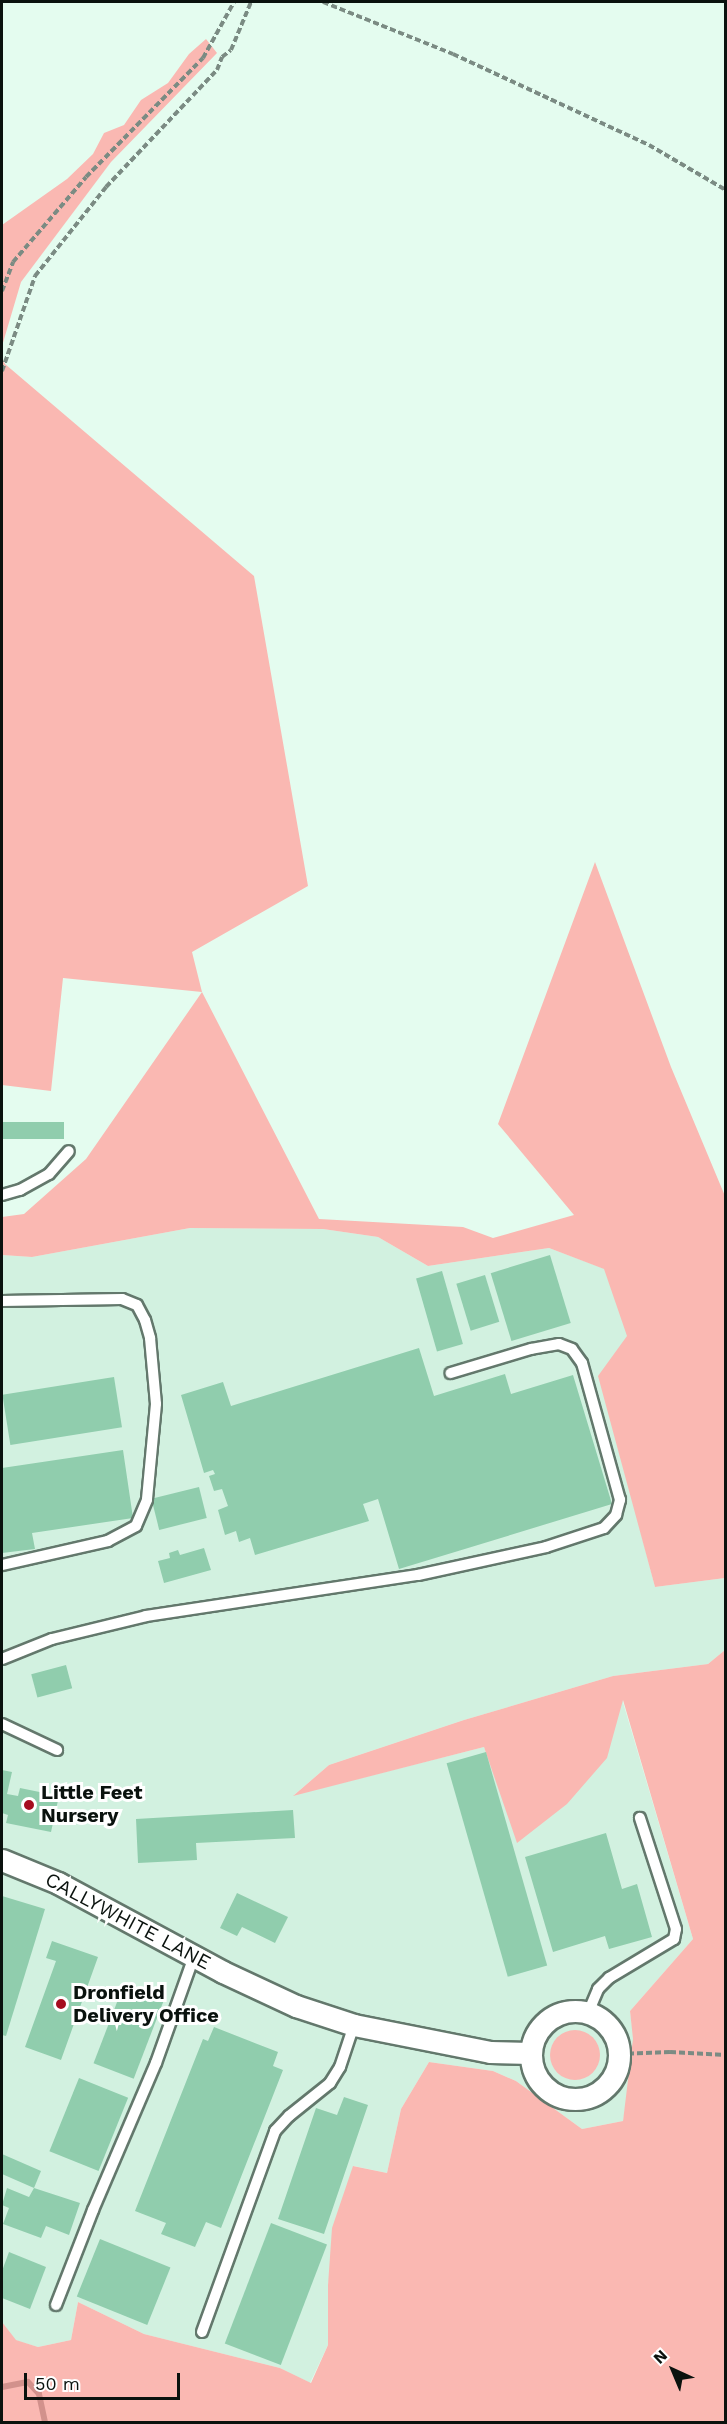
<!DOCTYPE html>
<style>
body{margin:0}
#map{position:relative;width:727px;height:2424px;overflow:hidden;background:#e4fcef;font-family:"Work Sans",sans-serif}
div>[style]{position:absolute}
.built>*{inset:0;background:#d2f1e0}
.green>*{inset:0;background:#fab8b2}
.round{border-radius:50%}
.stream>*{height:6px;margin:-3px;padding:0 3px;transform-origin:3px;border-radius:3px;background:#d2918c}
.building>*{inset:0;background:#90cdad;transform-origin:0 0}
.path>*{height:4px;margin-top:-2px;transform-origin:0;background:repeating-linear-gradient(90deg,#7b8b83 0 6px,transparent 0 9px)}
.roads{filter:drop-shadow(2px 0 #63786c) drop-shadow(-2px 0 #63786c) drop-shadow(0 2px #63786c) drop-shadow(0 -2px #63786c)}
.service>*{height:10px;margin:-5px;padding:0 5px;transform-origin:5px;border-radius:5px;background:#fff}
.minor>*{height:21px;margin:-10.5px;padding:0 10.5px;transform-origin:10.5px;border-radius:10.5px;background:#fff}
.minor>.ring{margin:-10.5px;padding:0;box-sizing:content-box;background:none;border:21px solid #fff;border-radius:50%}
.dots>*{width:16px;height:16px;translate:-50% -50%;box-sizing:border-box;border:3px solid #fff;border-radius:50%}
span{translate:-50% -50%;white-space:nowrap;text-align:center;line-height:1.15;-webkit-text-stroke:6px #fff;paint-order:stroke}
.poi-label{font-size:20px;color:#0a120e;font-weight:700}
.left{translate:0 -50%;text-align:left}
.street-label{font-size:20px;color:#0a120e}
.frame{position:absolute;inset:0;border:3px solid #0a120e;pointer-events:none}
.north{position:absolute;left:643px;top:2340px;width:60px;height:60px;-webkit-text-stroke:4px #fff;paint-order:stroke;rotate:316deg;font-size:16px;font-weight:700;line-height:24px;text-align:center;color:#0a120e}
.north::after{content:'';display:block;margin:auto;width:21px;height:27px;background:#0a120e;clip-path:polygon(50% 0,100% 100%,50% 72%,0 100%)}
.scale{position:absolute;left:24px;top:2373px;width:156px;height:27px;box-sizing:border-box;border:3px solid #0a120e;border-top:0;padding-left:8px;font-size:18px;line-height:21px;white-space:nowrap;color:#0a120e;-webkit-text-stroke:4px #fff;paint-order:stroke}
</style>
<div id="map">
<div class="built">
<i style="clip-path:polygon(190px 1228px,323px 1229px,378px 1237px,428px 1266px,549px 1248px,605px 1269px,628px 1336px,634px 1506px,655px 1587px,725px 1578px,725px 1650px,708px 1664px,613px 1676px,464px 1720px,329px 1765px,294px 1795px,484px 1747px,486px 1752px,622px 1699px,693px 1939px,630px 2011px,635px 2050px,623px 2121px,582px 2129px,516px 2081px,493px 2071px,429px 2062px,401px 2109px,387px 2173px,354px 2166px,328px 2285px,328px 2345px,310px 2383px,280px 2368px,144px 2334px,78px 2302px,71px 2340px,38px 2347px,15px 2340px,2px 2322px,2px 1255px,32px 1257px)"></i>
</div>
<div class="green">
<i style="clip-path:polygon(206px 39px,217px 53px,111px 162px,21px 282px,2px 346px,2px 225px,67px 179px,93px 154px,104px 133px,124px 125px,141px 100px,168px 83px,189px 54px)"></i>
<i style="clip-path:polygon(2px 357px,5px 364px,254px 576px,308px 886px,192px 952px,202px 992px,319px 1219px,463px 1227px,493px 1238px,574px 1215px,498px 1124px,595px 862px,671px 1067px,725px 1196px,725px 1578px,655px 1587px,598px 1376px,627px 1336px,604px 1269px,549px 1248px,428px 1266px,378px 1237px,323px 1229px,190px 1228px,32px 1257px,2px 1255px,2px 1217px,24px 1214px,86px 1159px,202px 992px,63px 978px,51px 1091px,2px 1085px)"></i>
<i style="clip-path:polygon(725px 1650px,725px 2422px,2px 2422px,2px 2322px,16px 2340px,38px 2347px,71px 2340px,78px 2302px,144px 2334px,280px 2368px,311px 2383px,328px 2345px,328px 2285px,332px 2228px,353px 2166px,387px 2173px,401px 2109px,429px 2062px,493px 2071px,516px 2081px,582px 2129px,623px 2121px,633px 2039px,630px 2011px,693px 1939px,623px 1700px,607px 1758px,567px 1804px,517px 1843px,484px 1747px,293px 1796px,329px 1765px,464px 1720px,613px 1676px,708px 1664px)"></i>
<i class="round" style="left:550px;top:2030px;width:50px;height:50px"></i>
</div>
<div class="stream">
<i style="left:2px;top:2387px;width:26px;rotate:-11deg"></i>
<i style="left:28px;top:2382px;width:16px;rotate:47deg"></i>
<i style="left:39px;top:2394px;width:29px;rotate:78deg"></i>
</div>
<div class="building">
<i style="left:64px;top:1122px;width:17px;height:62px;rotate:90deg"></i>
<i style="left:550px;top:1255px;width:71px;height:62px;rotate:73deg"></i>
<i style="left:442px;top:1271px;width:76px;height:27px;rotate:74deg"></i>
<i style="left:485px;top:1275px;width:49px;height:30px;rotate:73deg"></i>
<i style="clip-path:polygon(419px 1348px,434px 1396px,505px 1374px,511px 1394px,573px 1375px,612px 1504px,399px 1569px,378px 1499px,363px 1504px,369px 1521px,255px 1555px,250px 1538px,239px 1542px,236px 1531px,225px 1535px,218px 1510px,228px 1506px,222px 1489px,214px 1491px,209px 1476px,215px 1474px,213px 1470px,204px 1473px,181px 1395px,223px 1382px,231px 1406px)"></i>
<i style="left:114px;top:1377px;width:51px;height:113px;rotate:81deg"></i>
<i style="clip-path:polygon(123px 1450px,133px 1518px,32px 1533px,35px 1549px,2px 1553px,2px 1468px)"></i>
<i style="left:199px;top:1487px;width:32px;height:49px;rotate:76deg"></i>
<i style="clip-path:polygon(204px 1548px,211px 1570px,164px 1583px,158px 1561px,170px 1558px,169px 1553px,178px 1550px,180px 1555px)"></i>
<i style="left:66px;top:1665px;width:24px;height:36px;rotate:75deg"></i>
<i style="left:486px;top:1752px;width:222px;height:41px;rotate:74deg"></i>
<i style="clip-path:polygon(2px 1770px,12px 1772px,7px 1794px,18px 1796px,20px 1788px,59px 1796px,51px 1832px,6px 1823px,8px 1815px,2px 1813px)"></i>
<i style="clip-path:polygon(293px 1810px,295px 1838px,196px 1843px,197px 1860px,138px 1863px,136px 1819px)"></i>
<i style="clip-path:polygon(606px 1833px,622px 1889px,637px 1884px,652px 1937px,609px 1949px,605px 1936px,553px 1952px,525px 1857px)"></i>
<i style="clip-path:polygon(237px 1893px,288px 1917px,275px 1943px,242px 1927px,237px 1936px,220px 1928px)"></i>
<i style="clip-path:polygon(2px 1896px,45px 1909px,6px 2036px,2px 2035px)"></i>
<i style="clip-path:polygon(52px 1941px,98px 1957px,61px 2060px,25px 2047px,56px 1961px,46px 1958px)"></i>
<i style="left:124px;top:1984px;width:43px;height:85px;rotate:21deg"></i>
<i style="clip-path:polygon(214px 2027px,278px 2052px,273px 2066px,283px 2070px,221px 2228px,206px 2222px,195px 2247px,161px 2234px,166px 2223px,135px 2211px,203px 2039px,208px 2041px)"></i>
<i style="left:79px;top:2078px;width:53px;height:79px;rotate:22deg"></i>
<i style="clip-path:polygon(344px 2097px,368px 2105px,324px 2234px,278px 2219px,316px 2108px,337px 2115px)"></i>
<i style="clip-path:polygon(2px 2154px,41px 2171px,34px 2188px,2px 2174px)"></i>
<i style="clip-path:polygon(7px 2188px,29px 2197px,34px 2188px,80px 2203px,69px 2235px,46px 2226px,41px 2238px,3px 2224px,9px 2208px,2px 2205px)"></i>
<i style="left:271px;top:2223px;width:60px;height:129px;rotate:21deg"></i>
<i style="left:100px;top:2239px;width:76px;height:62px;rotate:22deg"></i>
<i style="clip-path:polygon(9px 2252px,46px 2267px,30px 2309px,2px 2298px,2px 2271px)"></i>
</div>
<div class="path">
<i style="left:323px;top:2px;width:140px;rotate:21.8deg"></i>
<i style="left:453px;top:54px;width:216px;rotate:24.9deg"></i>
<i style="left:649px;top:145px;width:89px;rotate:30.3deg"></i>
<i style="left:2px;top:291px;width:31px;rotate:-69deg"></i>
<i style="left:13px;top:262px;width:112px;rotate:-49.3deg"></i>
<i style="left:86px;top:177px;width:167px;rotate:-45.5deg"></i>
<i style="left:203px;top:58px;width:64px;rotate:-61deg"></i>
<i style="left:2px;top:371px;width:101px;rotate:-70.8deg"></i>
<i style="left:35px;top:276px;width:114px;rotate:-51.4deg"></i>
<i style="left:106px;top:187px;width:161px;rotate:-46.5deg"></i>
<i style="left:217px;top:70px;width:14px;rotate:-69deg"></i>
<i style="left:222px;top:57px;width:11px;rotate:-38deg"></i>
<i style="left:231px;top:50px;width:52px;rotate:-67.4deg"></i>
<i style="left:619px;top:2054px;width:51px;rotate:-2.2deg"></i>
<i style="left:670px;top:2052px;width:56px;rotate:3.1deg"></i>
</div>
<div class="roads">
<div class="service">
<i style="left:2px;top:1195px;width:19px;rotate:-16deg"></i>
<i style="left:20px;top:1190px;width:33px;rotate:-29deg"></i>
<i style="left:49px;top:1174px;width:30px;rotate:-49deg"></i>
<i style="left:2px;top:1301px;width:120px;rotate:-1deg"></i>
<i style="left:122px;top:1299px;width:16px;rotate:22deg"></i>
<i style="left:137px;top:1305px;width:17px;rotate:62deg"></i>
<i style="left:145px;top:1320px;width:19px;rotate:74deg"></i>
<i style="left:150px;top:1338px;width:66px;rotate:84.8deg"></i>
<i style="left:156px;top:1404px;width:96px;rotate:95.4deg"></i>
<i style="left:147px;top:1500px;width:28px;rotate:113deg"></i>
<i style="left:136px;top:1526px;width:32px;rotate:152deg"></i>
<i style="left:108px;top:1541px;width:109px;rotate:167.2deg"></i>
<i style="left:2px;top:1659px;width:54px;rotate:-21.8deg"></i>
<i style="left:52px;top:1639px;width:97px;rotate:-13.7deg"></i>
<i style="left:146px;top:1616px;width:275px;rotate:-8.6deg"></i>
<i style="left:418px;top:1575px;width:131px;rotate:-12.3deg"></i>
<i style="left:546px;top:1547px;width:61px;rotate:-18.1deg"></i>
<i style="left:604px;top:1528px;width:18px;rotate:-47deg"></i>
<i style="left:616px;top:1515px;width:16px;rotate:-75deg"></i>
<i style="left:620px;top:1500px;width:142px;rotate:-105.5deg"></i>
<i style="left:582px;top:1363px;width:17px;rotate:-126deg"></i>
<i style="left:572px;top:1349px;width:14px;rotate:-159deg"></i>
<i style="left:559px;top:1344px;width:28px;rotate:170deg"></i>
<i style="left:531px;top:1349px;width:84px;rotate:163.3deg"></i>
<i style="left:2px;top:1724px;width:61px;rotate:25.3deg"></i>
<i style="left:588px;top:2013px;width:26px;rotate:-67deg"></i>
<i style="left:598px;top:1989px;width:16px;rotate:-45deg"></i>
<i style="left:609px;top:1978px;width:76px;rotate:-31deg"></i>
<i style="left:674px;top:1939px;width:10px;rotate:-79deg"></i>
<i style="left:676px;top:1929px;width:117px;rotate:-108deg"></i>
<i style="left:56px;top:2305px;width:102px;rotate:-68.7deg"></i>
<i style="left:93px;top:2210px;width:160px;rotate:-66.8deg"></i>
<i style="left:156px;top:2063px;width:114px;rotate:-70.4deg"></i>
<i style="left:202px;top:2332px;width:214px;rotate:-70deg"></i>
<i style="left:275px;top:2131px;width:21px;rotate:-47deg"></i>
<i style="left:289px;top:2116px;width:53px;rotate:-38.8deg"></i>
<i style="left:330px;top:2083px;width:19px;rotate:-58deg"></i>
<i style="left:340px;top:2067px;width:44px;rotate:-71.6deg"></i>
</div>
<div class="minor">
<i style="left:2px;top:1860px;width:61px;rotate:22.3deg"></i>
<i style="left:58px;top:1883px;width:187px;rotate:28.3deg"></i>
<i style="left:223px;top:1972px;width:81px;rotate:25deg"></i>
<i style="left:296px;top:2006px;width:61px;rotate:18.1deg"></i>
<i style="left:354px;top:2025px;width:139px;rotate:11.2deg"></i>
<i style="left:490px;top:2052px;width:40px;rotate:1.4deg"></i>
<i class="ring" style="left:531px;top:2011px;width:67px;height:67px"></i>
</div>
</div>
<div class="dots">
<i style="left:29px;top:1805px;background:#a60d1f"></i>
<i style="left:61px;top:2004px;background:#a60d1f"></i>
</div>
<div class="poi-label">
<span class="left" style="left:41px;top:1804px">Little Feet<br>Nursery</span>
<span class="left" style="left:73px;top:2004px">Dronfield<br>Delivery Office</span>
</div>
<div class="street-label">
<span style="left:128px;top:1921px;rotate:28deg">CALLYWHITE LANE</span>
</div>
<div class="frame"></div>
<div class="north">N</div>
<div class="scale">50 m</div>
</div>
